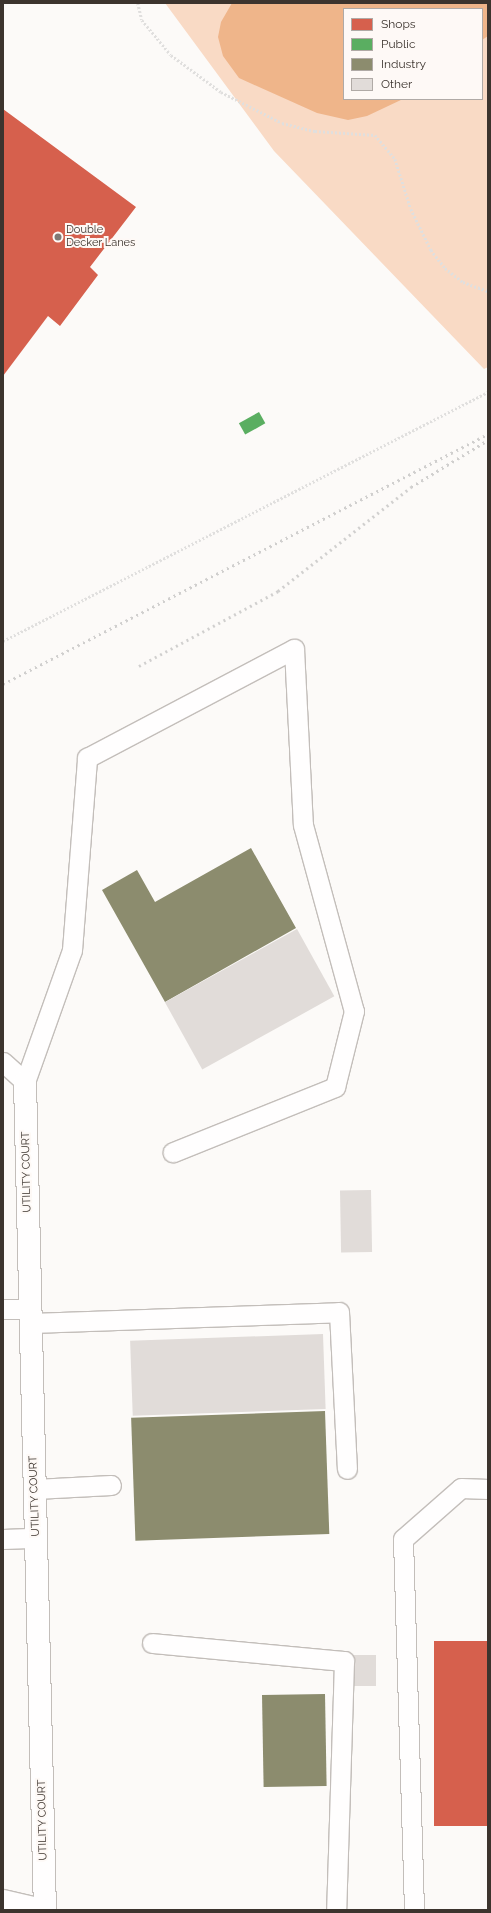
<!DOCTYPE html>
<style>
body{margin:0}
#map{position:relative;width:491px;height:1913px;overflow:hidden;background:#fcfaf8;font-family:Raleway,sans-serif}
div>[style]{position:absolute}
.green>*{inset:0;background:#f9dac5}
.water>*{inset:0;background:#efb58a}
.shops>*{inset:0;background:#d6604d;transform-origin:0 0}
.public>*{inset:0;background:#5aae61;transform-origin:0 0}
.industry>*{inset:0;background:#8c8c6e;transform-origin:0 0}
.building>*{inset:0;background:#e1dcd9;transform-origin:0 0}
.path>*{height:2.5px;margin-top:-1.25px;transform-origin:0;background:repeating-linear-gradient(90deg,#e0dfde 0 2px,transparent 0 4px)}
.roads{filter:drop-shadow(1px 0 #c3beba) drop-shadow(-1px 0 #c3beba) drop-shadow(0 1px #c3beba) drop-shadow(0 -1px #c3beba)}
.lane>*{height:19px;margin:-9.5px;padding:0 9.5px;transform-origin:9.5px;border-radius:9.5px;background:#fffefe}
.street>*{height:22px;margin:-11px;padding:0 11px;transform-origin:11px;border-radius:11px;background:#fffefe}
.secondary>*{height:22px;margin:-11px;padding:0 11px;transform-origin:11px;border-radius:11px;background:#fffefe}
.rail>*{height:3px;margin-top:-1.5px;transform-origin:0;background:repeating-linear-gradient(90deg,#d0cfce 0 2px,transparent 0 6px)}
.dots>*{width:11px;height:11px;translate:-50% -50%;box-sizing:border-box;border:2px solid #fef9f6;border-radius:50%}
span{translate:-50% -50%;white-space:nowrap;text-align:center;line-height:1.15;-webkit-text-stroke:4px #fef9f6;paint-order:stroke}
.poi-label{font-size:11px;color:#3c342e}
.left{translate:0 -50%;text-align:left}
.street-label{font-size:11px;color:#3c342e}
.frame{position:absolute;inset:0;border:4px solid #3c342e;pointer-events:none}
.legend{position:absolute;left:343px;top:8px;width:140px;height:92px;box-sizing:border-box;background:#fef9f6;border:1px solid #b0aaa6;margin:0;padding:5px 7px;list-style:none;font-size:12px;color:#3c342e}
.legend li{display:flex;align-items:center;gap:8px;height:20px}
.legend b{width:20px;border:1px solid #b0aaa6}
</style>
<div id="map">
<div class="green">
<i style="clip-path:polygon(evenodd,165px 3px,488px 3px,488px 367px,484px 369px,274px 151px,165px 3px,344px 9px,482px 9px,482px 99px,344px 99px,344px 9px)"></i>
</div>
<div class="water">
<i style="clip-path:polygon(232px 3px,488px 3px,488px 36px,482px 40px,482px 9px,344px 9px,344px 99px,403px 99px,367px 116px,348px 120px,317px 113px,239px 78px,223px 56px,218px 37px,221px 22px)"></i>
</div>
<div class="shops">
<i style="clip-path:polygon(3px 109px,136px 207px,90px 267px,98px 275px,60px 326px,48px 316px,3px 376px)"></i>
<i style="left:488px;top:1641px;width:185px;height:54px;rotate:90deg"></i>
</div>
<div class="public">
<i style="left:259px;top:412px;width:13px;height:23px;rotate:61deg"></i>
</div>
<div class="industry">
<i style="clip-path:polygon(251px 848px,296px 928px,165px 1002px,102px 890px,137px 870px,155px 902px)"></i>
<i style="left:325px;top:1411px;width:123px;height:194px;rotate:88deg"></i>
<i style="left:325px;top:1694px;width:92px;height:63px;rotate:89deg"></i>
</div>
<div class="building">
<i style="left:297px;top:929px;width:77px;height:151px;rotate:61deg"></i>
<i style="left:371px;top:1190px;width:62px;height:31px;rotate:89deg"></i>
<i style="left:323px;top:1334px;width:75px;height:193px;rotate:88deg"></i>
<i style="left:351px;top:1655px;width:25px;height:31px"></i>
</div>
<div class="path">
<i style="left:138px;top:3px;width:17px;rotate:77deg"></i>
<i style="left:142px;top:20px;width:45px;rotate:50.4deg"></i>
<i style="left:171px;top:55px;width:62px;rotate:36.5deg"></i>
<i style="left:221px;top:92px;width:68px;rotate:26.9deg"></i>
<i style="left:282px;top:123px;width:34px;rotate:14deg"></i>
<i style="left:315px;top:131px;width:60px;rotate:3.8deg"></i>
<i style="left:375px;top:135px;width:31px;rotate:50deg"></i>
<i style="left:395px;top:159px;width:52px;rotate:72.3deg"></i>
<i style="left:411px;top:209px;width:46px;rotate:64deg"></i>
<i style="left:431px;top:250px;width:23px;rotate:52deg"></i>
<i style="left:445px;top:268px;width:23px;rotate:38deg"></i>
<i style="left:463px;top:282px;width:27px;rotate:20deg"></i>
<i style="left:3px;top:641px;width:545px;rotate:-27.18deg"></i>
</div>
<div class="roads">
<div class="lane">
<i style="left:3px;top:1062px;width:30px;rotate:42deg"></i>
<i style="left:25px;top:1082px;width:140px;rotate:-70.4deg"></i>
<i style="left:72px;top:950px;width:193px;rotate:-85.5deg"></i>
<i style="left:87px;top:758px;width:234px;rotate:-27.8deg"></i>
<i style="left:294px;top:649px;width:176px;rotate:87.1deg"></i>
<i style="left:303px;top:825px;width:193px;rotate:74.7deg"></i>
<i style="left:354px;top:1011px;width:78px;rotate:104deg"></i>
<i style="left:335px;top:1087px;width:175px;rotate:158.1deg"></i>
<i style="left:3px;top:1309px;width:27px"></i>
<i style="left:31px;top:1323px;width:308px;rotate:-2deg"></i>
<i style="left:339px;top:1312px;width:157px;rotate:87.1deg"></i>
<i style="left:35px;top:1489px;width:76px;rotate:-3deg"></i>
<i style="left:3px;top:1539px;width:33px;rotate:-2deg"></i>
<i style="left:152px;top:1643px;width:193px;rotate:5.4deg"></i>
<i style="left:344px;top:1661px;width:249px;rotate:91.8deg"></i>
<i style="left:414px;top:1910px;width:371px;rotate:-91.7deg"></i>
<i style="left:403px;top:1539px;width:77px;rotate:-41.3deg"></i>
<i style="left:461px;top:1488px;width:27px;rotate:2deg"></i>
</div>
<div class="street">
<i style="left:25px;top:1082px;width:828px;rotate:88.62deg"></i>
</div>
<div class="secondary">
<i style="left:3px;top:1901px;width:40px;rotate:13deg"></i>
</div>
</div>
<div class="rail">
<i style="left:139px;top:666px;width:158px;rotate:-28.3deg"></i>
<i style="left:278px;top:591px;width:169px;rotate:-38deg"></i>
<i style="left:411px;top:487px;width:90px;rotate:-31.4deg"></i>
<i style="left:3px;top:684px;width:546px;rotate:-27.27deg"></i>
</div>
<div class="dots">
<i style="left:58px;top:237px;background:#7f7975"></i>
</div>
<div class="poi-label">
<span class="left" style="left:66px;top:237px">Double<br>Decker Lanes</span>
</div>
<div class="street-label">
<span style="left:27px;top:1172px;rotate:-91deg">UTILITY COURT</span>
<span style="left:35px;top:1496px;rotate:-92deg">UTILITY COURT</span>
<span style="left:43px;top:1820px;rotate:-91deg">UTILITY COURT</span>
</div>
<div class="frame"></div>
<ul class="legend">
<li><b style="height:11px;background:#d6604d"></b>Shops</li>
<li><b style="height:11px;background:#5aae61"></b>Public</li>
<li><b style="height:11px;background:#8c8c6e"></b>Industry</li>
<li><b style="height:11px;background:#e1dcd9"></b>Other</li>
</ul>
</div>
